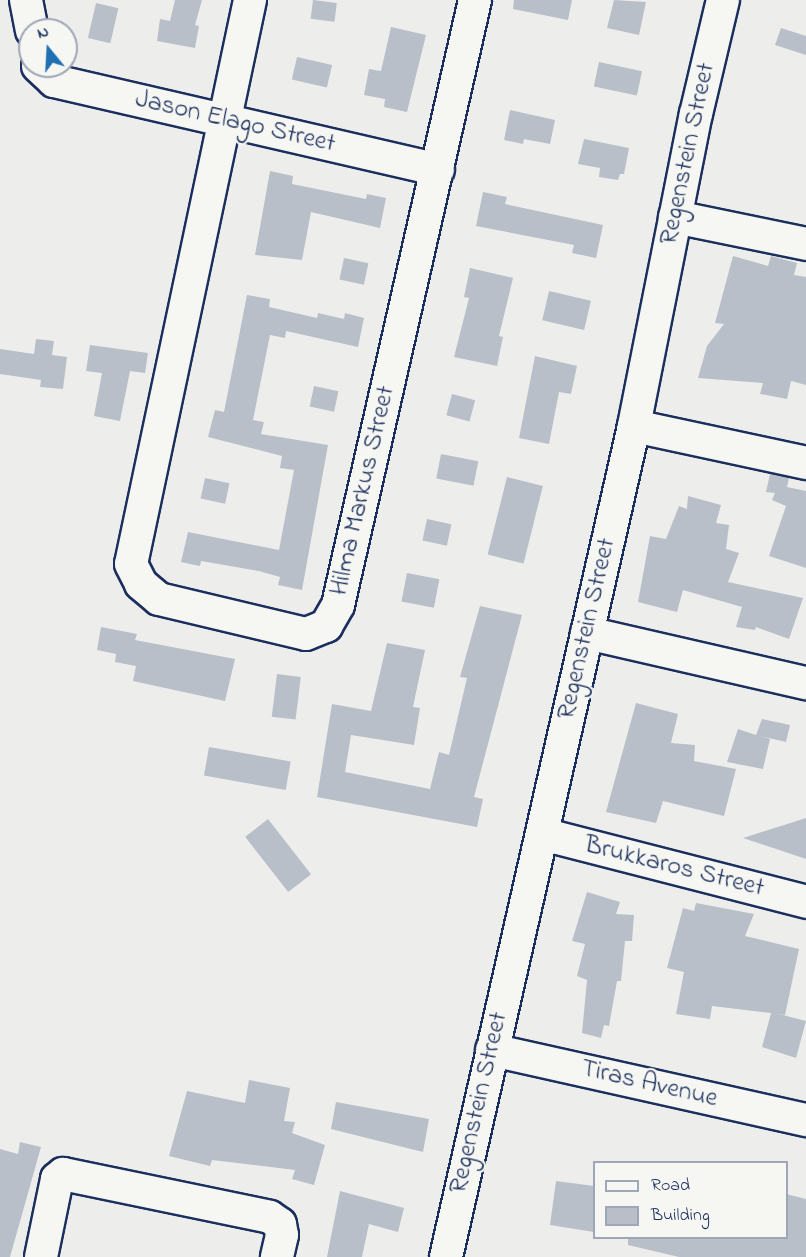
<!DOCTYPE html>
<style>
body{margin:0}
#map{position:relative;width:806px;height:1257px;overflow:hidden;background:#edeeec;font-family:"Indie Flower",sans-serif}
div>[style]{position:absolute}
.building>*{inset:0;background:#b9bfc8;transform-origin:0 0}
.roads{filter:drop-shadow(2px 0 #1b2f5e) drop-shadow(-2px 0 #1b2f5e) drop-shadow(0 2px #1b2f5e) drop-shadow(0 -2px #1b2f5e)}
.minor>*{height:32px;margin:-16px;padding:0 16px;transform-origin:16px;border-radius:16px;background:#f6f6f2}
span{translate:-50% -50%;white-space:nowrap;text-align:center;line-height:1.15;-webkit-text-stroke:4.5px #f6f6f2;paint-order:stroke}
.street-label{font-size:26px;color:#1b2f5e}
.legend{position:absolute;left:593px;top:1161px;width:195px;height:78px;box-sizing:border-box;background:#f6f6f2;border:2px solid #9ea6b7;margin:0;padding:8px 10px;list-style:none;font-size:18px;color:#1b2f5e}
.legend li{display:flex;align-items:center;gap:12px;height:30px}
.legend b{width:30px;border:2px solid #9ea6b7}
.north{position:absolute;left:18px;top:18px;width:60px;height:60px;box-sizing:border-box;background:#f6f6f2;border:2px solid #9ea6b7;border-radius:50%;rotate:342deg;font-size:16px;font-weight:700;line-height:24px;text-align:center;color:#1b2f5e}
.north::after{content:'';display:block;margin:auto;width:21px;height:27px;background:#1f6fb2;clip-path:polygon(50% 0,100% 100%,50% 72%,0 100%)}
</style>
<div id="map">
<div class="building">
<i style="clip-path:polygon(175px 0,202px 0,195px 25px,199px 26px,195px 48px,157px 41px,160px 19px,170px 21px)"></i>
<i style="left:313px;top:0;width:24px;height:19px;rotate:7deg"></i>
<i style="clip-path:polygon(514px 0,572px 0,568px 20px,513px 9px)"></i>
<i style="clip-path:polygon(614px 0,646px 2px,639px 35px,607px 28px)"></i>
<i style="left:96px;top:3px;width:23px;height:36px;rotate:13deg"></i>
<i style="clip-path:polygon(391px 27px,426px 35px,407px 112px,384px 107px,385px 99px,364px 95px,369px 69px,381px 71px)"></i>
<i style="clip-path:polygon(781px 28px,806px 36px,806px 55px,775px 45px)"></i>
<i style="left:297px;top:57px;width:36px;height:23px;rotate:13deg"></i>
<i style="left:599px;top:62px;width:44px;height:25px;rotate:12deg"></i>
<i style="clip-path:polygon(510px 110px,555px 120px,550px 144px,524px 139px,523px 144px,504px 140px)"></i>
<i style="clip-path:polygon(584px 139px,629px 148px,624px 174px,620px 174px,618px 180px,599px 177px,600px 168px,578px 164px)"></i>
<i style="clip-path:polygon(270px 171px,293px 176px,292px 184px,366px 199px,367px 194px,386px 198px,380px 228px,311px 212px,302px 260px,255px 255px)"></i>
<i style="clip-path:polygon(483px 192px,507px 197px,505px 204px,603px 225px,596px 258px,572px 253px,574px 245px,476px 226px)"></i>
<i style="clip-path:polygon(733px 256px,768px 266px,771px 256px,797px 263px,794px 275px,806px 277px,806px 385px,791px 381px,787px 399px,760px 394px,763px 383px,698px 378px,707px 346px,724px 324px,715px 323px)"></i>
<i style="left:344px;top:258px;width:25px;height:22px;rotate:12deg"></i>
<i style="clip-path:polygon(470px 268px,513px 278px,499px 336px,503px 337px,497px 366px,454px 357px,469px 298px,464px 297px)"></i>
<i style="left:549px;top:291px;width:43px;height:30px;rotate:13deg"></i>
<i style="clip-path:polygon(247px 295px,270px 299px,269px 307px,317px 318px,318px 313px,344px 319px,345px 313px,364px 318px,358px 347px,286px 331px,285px 338px,270px 335px,253px 420px,264px 422px,261px 434px,328px 445px,302px 590px,278px 585px,280px 577px,259px 571px,201px 561px,200px 566px,181px 562px,188px 532px,279px 550px,294px 470px,280px 468px,282px 456px,208px 437px,215px 410px,224px 412px)"></i>
<i style="clip-path:polygon(36px 339px,54px 341px,52px 355px,67px 357px,63px 389px,40px 387px,41px 380px,0 374px,0 349px,34px 354px)"></i>
<i style="clip-path:polygon(90px 345px,148px 353px,145px 373px,130px 371px,120px 421px,94px 416px,102px 373px,86px 371px)"></i>
<i style="clip-path:polygon(535px 356px,577px 366px,571px 394px,559px 392px,549px 444px,519px 438px)"></i>
<i style="left:314px;top:386px;width:25px;height:21px;rotate:12deg"></i>
<i style="left:452px;top:394px;width:24px;height:22px;rotate:15deg"></i>
<i style="left:441px;top:454px;width:38px;height:25px;rotate:11deg"></i>
<i style="clip-path:polygon(770px 474px,789px 478px,787px 487px,806px 491px,806px 568px,769px 556px,786px 506px,772px 500px,775px 493px,766px 492px)"></i>
<i style="left:507px;top:477px;width:37px;height:80px;rotate:14deg"></i>
<i style="left:205px;top:478px;width:25px;height:21px;rotate:12deg"></i>
<i style="clip-path:polygon(688px 496px,721px 505px,716px 523px,729px 525px,726px 549px,739px 553px,728px 582px,803px 598px,789px 639px,756px 627px,755px 630px,736px 627px,742px 607px,683px 590px,677px 612px,638px 602px,650px 536px,666px 539px,679px 506px,687px 509px)"></i>
<i style="left:427px;top:519px;width:25px;height:22px;rotate:12deg"></i>
<i style="left:407px;top:573px;width:33px;height:29px;rotate:11deg"></i>
<i style="clip-path:polygon(480px 606px,522px 615px,474px 797px,483px 799px,477px 827px,317px 797px,332px 704px,371px 711px,387px 643px,425px 650px,413px 707px,420px 708px,414px 745px,351px 735px,345px 772px,430px 789px,439px 752px,449px 755px,467px 678px,460px 677px)"></i>
<i style="clip-path:polygon(101px 627px,137px 634px,135px 640px,235px 659px,225px 701px,133px 681px,136px 666px,115px 662px,116px 654px,97px 650px)"></i>
<i style="left:277px;top:674px;width:24px;height:43px;rotate:7deg"></i>
<i style="clip-path:polygon(636px 703px,678px 714px,671px 743px,695px 745px,694px 761px,736px 769px,724px 816px,663px 801px,656px 823px,606px 812px)"></i>
<i style="clip-path:polygon(762px 719px,790px 725px,786px 742px,760px 736px,770px 739px,763px 769px,727px 762px,738px 729px,756px 735px)"></i>
<i style="left:209px;top:747px;width:83px;height:29px;rotate:10deg"></i>
<i style="clip-path:polygon(806px 818px,806px 859px,743px 838px)"></i>
<i style="left:268px;top:819px;width:70px;height:29px;rotate:52deg"></i>
<i style="clip-path:polygon(587px 892px,620px 902px,616px 914px,634px 915px,632px 941px,625px 941px,621px 981px,617px 981px,609px 1026px,604px 1025px,601px 1038px,582px 1033px,587px 980px,577px 976px,585px 944px,572px 941px)"></i>
<i style="clip-path:polygon(696px 903px,754px 914px,745px 936px,799px 949px,785px 1015px,779px 1014px,806px 1021px,796px 1058px,762px 1047px,771px 1013px,712px 1006px,710px 1019px,676px 1014px,684px 972px,667px 968px,683px 908px,694px 911px)"></i>
<i style="clip-path:polygon(249px 1080px,290px 1088px,284px 1121px,295px 1122px,292px 1133px,325px 1145px,314px 1185px,292px 1179px,295px 1170px,212px 1160px,210px 1166px,169px 1156px,187px 1091px,245px 1103px)"></i>
<i style="clip-path:polygon(336px 1102px,429px 1119px,423px 1152px,331px 1129px)"></i>
<i style="clip-path:polygon(20px 1142px,41px 1147px,10px 1257px,0 1257px,0 1149px,18px 1154px)"></i>
<i style="clip-path:polygon(556px 1181px,594px 1186px,594px 1232px,550px 1225px)"></i>
<i style="clip-path:polygon(340px 1191px,404px 1208px,398px 1232px,369px 1224px,362px 1257px,327px 1257px)"></i>
<i style="clip-path:polygon(786px 1194px,806px 1199px,806px 1257px,679px 1257px,628px 1245px,628px 1238px,786px 1238px)"></i>
</div>
<div class="roads">
<div class="minor">
<i style="left:26px;top:0;width:31px;rotate:79deg"></i>
<i style="left:250px;top:0;width:576px;rotate:101.91deg"></i>
<i style="left:131px;top:564px;width:22px;rotate:63deg"></i>
<i style="left:141px;top:584px;width:23px;rotate:40deg"></i>
<i style="left:159px;top:599px;width:151px;rotate:13.4deg"></i>
<i style="left:306px;top:634px;width:22px;rotate:-22deg"></i>
<i style="left:326px;top:626px;width:24px;rotate:-60deg"></i>
<i style="left:338px;top:605px;width:620px;rotate:-77.24deg"></i>
<i style="left:38px;top:66px;width:22px;rotate:43deg"></i>
<i style="left:54px;top:81px;width:394px;rotate:13deg"></i>
<i style="left:675px;top:217px;width:134px;rotate:11.6deg"></i>
<i style="left:634px;top:426px;width:176px;rotate:12.1deg"></i>
<i style="left:587px;top:633px;width:225px;rotate:12.9deg"></i>
<i style="left:542px;top:834px;width:273px;rotate:14.4deg"></i>
<i style="left:492px;top:1050px;width:322px;rotate:12.6deg"></i>
<i style="left:41px;top:1257px;width:80px;rotate:-78.4deg"></i>
<i style="left:57px;top:1179px;width:8px;rotate:-40deg"></i>
<i style="left:63px;top:1174px;width:211px;rotate:11.7deg"></i>
<i style="left:270px;top:1217px;width:12px;rotate:35deg"></i>
<i style="left:280px;top:1224px;width:11px;rotate:80deg"></i>
<i style="left:282px;top:1235px;width:23px;rotate:103deg"></i>
<i style="left:446px;top:1257px;width:852px;rotate:-77.25deg"></i>
<i style="left:634px;top:426px;width:318px;rotate:-78.8deg"></i>
<i style="left:696px;top:114px;width:117px;rotate:-76.7deg"></i>
</div>
</div>
<div class="street-label">
<span style="left:235px;top:123px;rotate:13deg">Jason Elago Street</span>
<span style="left:689px;top:154px;rotate:-78deg">Regenstein Street</span>
<span style="left:364px;top:491px;rotate:-77deg">Hilma Markus Street</span>
<span style="left:588px;top:629px;rotate:-77deg">Regenstein Street</span>
<span style="left:674px;top:868px;rotate:14deg">Brukkaros Street</span>
<span style="left:649px;top:1085px;rotate:13deg">Tiras Avenue</span>
<span style="left:480px;top:1103px;rotate:-77deg">Regenstein Street</span>
</div>
<ul class="legend">
<li><b style="height:8px;background:#f6f6f2"></b>Road</li>
<li><b style="height:16px;background:#b9bfc8"></b>Building</li>
</ul>
<div class="north">N</div>
</div>
